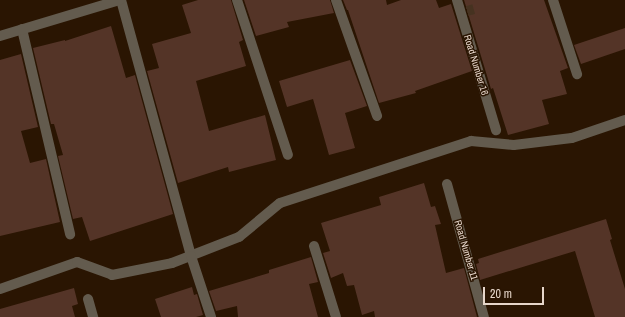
<!DOCTYPE html>
<style>
body{margin:0}
#map{position:relative;width:625px;height:317px;overflow:hidden;background:#2a1502;font-family:"Archivo Narrow",sans-serif}
div>[style]{position:absolute}
.building>*{inset:0;background:#543427}
.minor-tunnel>*{height:10px;margin-top:-5px;transform-origin:0;background:repeating-linear-gradient(90deg,#463220 0 10px,transparent 0 15px)}
.pedestrian>*{height:10px;margin:-5px;padding:0 5px;transform-origin:5px;border-radius:5px;background:#635b4e}
.minor>*{height:10px;margin:-5px;padding:0 5px;transform-origin:5px;border-radius:5px;background:#635b4e}
.tertiary>*{height:10px;margin:-5px;padding:0 5px;transform-origin:5px;border-radius:5px;background:#635b4e}
span{translate:-50% -50%;white-space:nowrap;text-align:center;line-height:1.15;-webkit-text-stroke:3px #2a1502;paint-order:stroke}
.street-label{font-size:10px;color:#e6d6ca}
.scale{position:absolute;left:483px;top:287px;width:61px;height:18px;box-sizing:border-box;border:2px solid #e6d6ca;border-top:0;padding-left:5px;font-size:12px;line-height:14px;white-space:nowrap;color:#e6d6ca;-webkit-text-stroke:3px #2a1502;paint-order:stroke}
</style>
<div id="map">
<div class="building">
<i style="clip-path:polygon(198px 0,231px 0,243px 40px,239px 42px,246px 66px,196px 81px,209px 131px,265px 115px,276px 160px,229px 172px,228px 167px,178px 183px,147px 71px,159px 68px,152px 44px,191px 33px,182px 5px)"></i>
<i style="clip-path:polygon(244px 0,330px 0,334px 13px,287px 22px,289px 27px,256px 36px)"></i>
<i style="clip-path:polygon(343px 0,386px 0,387px 5px,401px 0,436px 0,439px 8px,451px 4px,472px 71px,415px 91px,416px 93px,379px 103px,348px 10px,347px 10px)"></i>
<i style="clip-path:polygon(464px 0,544px 0,568px 68px,560px 71px,567px 94px,542px 100px,549px 124px,508px 135px,493px 88px,491px 89px)"></i>
<i style="clip-path:polygon(111px 26px,126px 78px,135px 75px,173px 214px,90px 241px,82px 217px,73px 219px,58px 156px,63px 155px,54px 124px,51px 124px,33px 48px,65px 40px,65px 41px)"></i>
<i style="clip-path:polygon(625px 28px,625px 49px,581px 64px,574px 45px)"></i>
<i style="clip-path:polygon(21px 54px,38px 127px,21px 131px,30px 163px,46px 159px,60px 222px,0 236px,0 60px)"></i>
<i style="clip-path:polygon(350px 60px,367px 106px,345px 113px,355px 148px,329px 155px,313px 99px,287px 107px,279px 81px)"></i>
<i style="clip-path:polygon(424px 183px,431px 207px,435px 206px,441px 224px,435px 225px,446px 273px,464px 268px,477px 317px,375px 317px,374px 311px,362px 315px,354px 285px,347px 286px,343px 273px,331px 278px,323px 253px,330px 251px,321px 223px,381px 205px,379px 197px)"></i>
<i style="clip-path:polygon(606px 219px,612px 239px,610px 240px,625px 289px,625px 317px,595px 317px,575px 251px,480px 280px,476px 264px,479px 263px,478px 259px)"></i>
<i style="clip-path:polygon(311px 257px,318px 282px,309px 284px,318px 317px,238px 317px,237px 306px,216px 311px,209px 291px,269px 273px,269px 270px)"></i>
<i style="clip-path:polygon(192px 287px,194px 295px,197px 294px,203px 315px,196px 317px,161px 317px,155px 299px)"></i>
<i style="clip-path:polygon(74px 288px,78px 304px,72px 306px,75px 317px,0 317px,0 309px)"></i>
</div>
<div class="minor-tunnel">
<i style="left:467px;top:11px;width:7px;rotate:-16deg"></i>
</div>
<div class="pedestrian">
<i style="left:0;top:289px;width:82px;rotate:-19.3deg"></i>
<i style="left:77px;top:262px;width:37px;rotate:20deg"></i>
<i style="left:112px;top:275px;width:61px;rotate:-11.3deg"></i>
<i style="left:172px;top:263px;width:72px;rotate:-21.2deg"></i>
<i style="left:239px;top:237px;width:53px;rotate:-39.7deg"></i>
<i style="left:280px;top:203px;width:201px;rotate:-18deg"></i>
<i style="left:471px;top:141px;width:43px;rotate:5.3deg"></i>
<i style="left:514px;top:145px;width:58px;rotate:-6.9deg"></i>
<i style="left:572px;top:138px;width:56px;rotate:-18.8deg"></i>
</div>
<div class="minor">
<i style="left:121px;top:0;width:265px;rotate:74.7deg"></i>
<i style="left:191px;top:256px;width:64px;rotate:71.8deg"></i>
<i style="left:237px;top:0;width:163px;rotate:71.8deg"></i>
<i style="left:336px;top:0;width:123px;rotate:70.5deg"></i>
<i style="left:457px;top:0;width:136px;rotate:73.3deg"></i>
<i style="left:553px;top:0;width:78px;rotate:72deg"></i>
<i style="left:22px;top:29px;width:211px;rotate:76.8deg"></i>
<i style="left:447px;top:184px;width:138px;rotate:74.5deg"></i>
<i style="left:314px;top:246px;width:74px;rotate:72.8deg"></i>
<i style="left:88px;top:299px;width:19px;rotate:74deg"></i>
</div>
<div class="tertiary">
<i style="left:0;top:36px;width:125px;rotate:-16.7deg"></i>
</div>
<div class="street-label">
<span style="left:476px;top:65px;rotate:73deg">Road Number 16</span>
<span style="left:466px;top:250px;rotate:74deg">Road Number 11</span>
</div>
<div class="scale">20 m</div>
</div>
